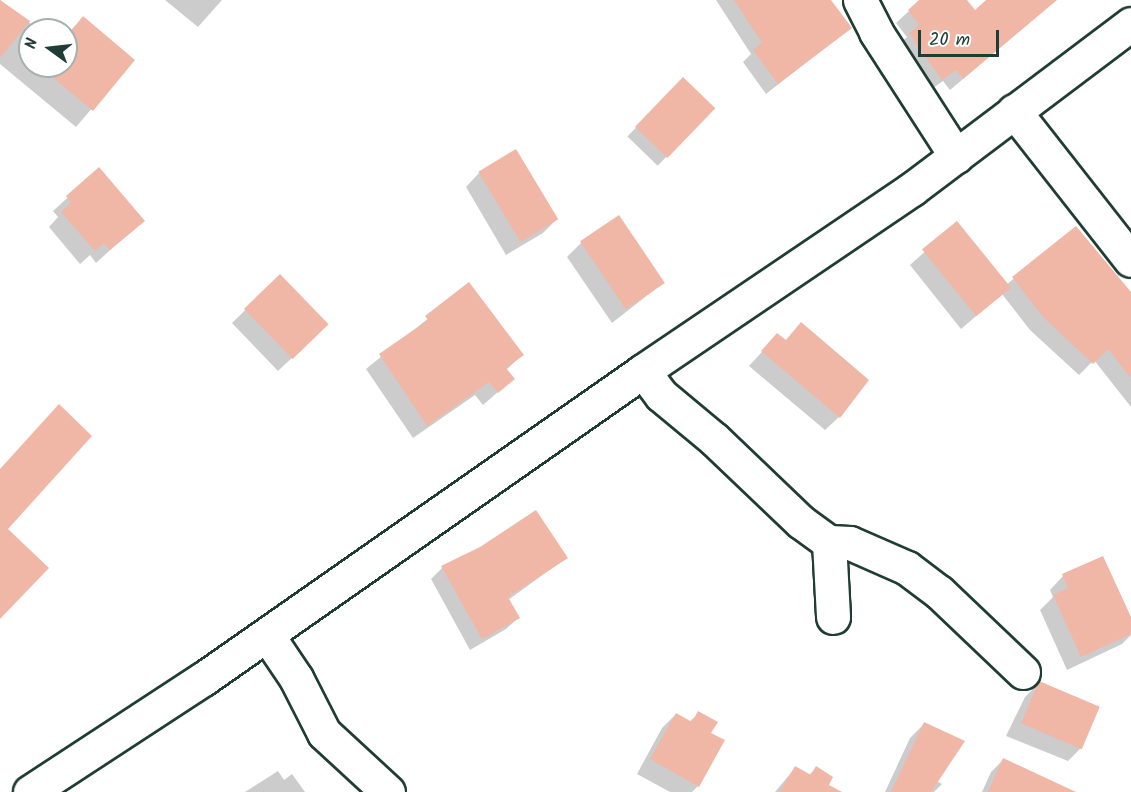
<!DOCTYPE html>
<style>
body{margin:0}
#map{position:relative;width:1131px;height:792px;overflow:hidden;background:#fff;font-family:Kalam,sans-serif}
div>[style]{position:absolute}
.shadow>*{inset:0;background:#0003;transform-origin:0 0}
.building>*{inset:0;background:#f0b7a6;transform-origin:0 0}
.roads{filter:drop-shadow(2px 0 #1f3d34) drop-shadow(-2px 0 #1f3d34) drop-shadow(0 2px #1f3d34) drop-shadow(0 -2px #1f3d34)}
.minor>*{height:33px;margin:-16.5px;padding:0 16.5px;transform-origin:16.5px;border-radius:16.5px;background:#fff}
span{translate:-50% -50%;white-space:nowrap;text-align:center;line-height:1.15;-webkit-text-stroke:4.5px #fff;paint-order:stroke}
.north{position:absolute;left:18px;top:18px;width:60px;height:60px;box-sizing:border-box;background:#fff;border:2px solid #a5b1ae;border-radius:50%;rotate:285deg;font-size:16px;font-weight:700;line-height:24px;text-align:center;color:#1f3d34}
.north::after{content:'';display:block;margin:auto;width:21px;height:27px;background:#1f3d34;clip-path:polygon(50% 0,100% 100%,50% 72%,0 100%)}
.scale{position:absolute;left:918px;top:30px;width:81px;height:27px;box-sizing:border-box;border:3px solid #1f3d34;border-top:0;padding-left:8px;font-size:18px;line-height:21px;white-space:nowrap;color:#1f3d34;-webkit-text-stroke:4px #fff;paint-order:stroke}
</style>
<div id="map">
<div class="shadow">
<i style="clip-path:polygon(0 0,39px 30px,30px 30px,30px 66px,66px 66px,66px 35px,83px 18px,133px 60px,76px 127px,0 64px)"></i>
<i style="clip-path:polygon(165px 0,222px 0,198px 27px)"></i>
<i style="clip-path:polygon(716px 0,829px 0,850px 28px,766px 94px,743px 62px,751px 54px)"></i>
<i style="clip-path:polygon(921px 0,965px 0,975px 12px,988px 0,1055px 1px,950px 90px,943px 81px,929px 91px,897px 46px,907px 37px,896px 23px)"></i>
<i style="left:683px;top:79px;width:42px;height:80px;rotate:44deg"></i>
<i style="clip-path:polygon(99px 169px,142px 221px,96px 263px,90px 255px,80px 264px,49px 227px,58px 217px,53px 211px)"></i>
<i style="clip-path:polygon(479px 173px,556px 220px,543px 233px,506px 255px,466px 187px)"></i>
<i style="clip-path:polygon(957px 223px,1006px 285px,1076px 228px,1131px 294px,1131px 407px,1094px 360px,1079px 375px,1030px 330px,1002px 294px,961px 329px,910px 265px)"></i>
<i style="clip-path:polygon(581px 243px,663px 283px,612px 323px,567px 257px)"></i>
<i style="clip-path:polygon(280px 276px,313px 338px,278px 371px,232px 323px)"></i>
<i style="clip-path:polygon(469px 285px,522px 355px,506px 370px,513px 379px,483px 405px,475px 395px,413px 438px,366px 369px)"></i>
<i style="clip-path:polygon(801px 325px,839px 417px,825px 430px,749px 366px,777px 335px,785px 341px)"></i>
<i style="clip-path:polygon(566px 558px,508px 600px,518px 618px,506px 629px,470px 650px,431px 579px,442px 568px)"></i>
<i style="clip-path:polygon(1063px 576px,1131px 621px,1131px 635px,1122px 644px,1067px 670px,1040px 610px,1053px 597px,1050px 590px)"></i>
<i style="clip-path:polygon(1039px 683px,1082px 747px,1068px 761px,1006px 736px,1025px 697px)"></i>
<i style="clip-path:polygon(699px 713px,709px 733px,698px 786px,692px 792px,670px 792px,637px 774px,662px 728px,676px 714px,689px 722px)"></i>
<i style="clip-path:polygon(924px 724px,937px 781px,942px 784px,934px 792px,885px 792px,910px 738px)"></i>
<i style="clip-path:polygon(1003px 760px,1057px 792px,982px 792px,991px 772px)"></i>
<i style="clip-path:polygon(795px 768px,809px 775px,816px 768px,827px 786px,839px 792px,775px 792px)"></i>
<i style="clip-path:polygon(278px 771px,284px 780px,292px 774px,305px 792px,245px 792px)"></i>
</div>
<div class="building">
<i style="clip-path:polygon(0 0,30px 21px,0 58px)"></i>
<i style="clip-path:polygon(734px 0,831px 0,852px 28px,778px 84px,753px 50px,762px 43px)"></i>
<i style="clip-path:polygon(919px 0,967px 0,975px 10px,986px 0,1057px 0,963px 79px,956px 70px,942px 80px,909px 33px,919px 25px,908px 10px)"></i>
<i style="clip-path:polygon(83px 16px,135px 60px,93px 111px,39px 66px,66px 66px,66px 37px)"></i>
<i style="left:683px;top:77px;width:45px;height:69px;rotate:44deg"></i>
<i style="left:516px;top:149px;width:82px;height:44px;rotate:59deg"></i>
<i style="clip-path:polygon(99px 167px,145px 221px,110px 250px,104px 243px,95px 251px,61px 212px,71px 203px,66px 196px)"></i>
<i style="left:619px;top:215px;width:82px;height:47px;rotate:56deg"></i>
<i style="left:957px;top:221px;width:86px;height:45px;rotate:51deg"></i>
<i style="clip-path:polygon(1076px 226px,1131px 292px,1131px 378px,1108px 349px,1093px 364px,1043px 317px,1012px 277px)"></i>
<i style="left:280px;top:274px;width:70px;height:50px;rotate:46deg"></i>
<i style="clip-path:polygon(469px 282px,524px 355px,506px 368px,515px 379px,498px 393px,489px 382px,427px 426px,379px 354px,428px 320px,425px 316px)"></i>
<i style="clip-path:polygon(801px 322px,869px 380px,840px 418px,761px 351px,777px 333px,786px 340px)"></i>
<i style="clip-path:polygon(59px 404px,92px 436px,8px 529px,49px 568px,0 619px,0 469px)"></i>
<i style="clip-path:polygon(536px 510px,568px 558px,508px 597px,520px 618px,482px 639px,441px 566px,480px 547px)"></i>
<i style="clip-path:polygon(1103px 556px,1131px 617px,1131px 634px,1081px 657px,1053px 595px,1068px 588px,1062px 574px)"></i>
<i style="left:1039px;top:681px;width:66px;height:46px;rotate:23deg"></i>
<i style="clip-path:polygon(698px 711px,718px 722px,711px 733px,725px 740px,699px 787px,650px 759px,676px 713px,692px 722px)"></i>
<i style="clip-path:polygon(924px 722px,965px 741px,931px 792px,891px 792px)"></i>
<i style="clip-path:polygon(1003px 758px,1076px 792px,988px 792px)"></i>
<i style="clip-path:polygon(795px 766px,811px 775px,816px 766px,833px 777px,829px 785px,842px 792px,780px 792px)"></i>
</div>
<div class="roads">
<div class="minor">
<i style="left:860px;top:0;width:36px;rotate:63deg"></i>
<i style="left:876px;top:32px;width:148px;rotate:57.2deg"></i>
<i style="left:1014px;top:111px;width:189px;rotate:51.9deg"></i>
<i style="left:643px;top:371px;width:30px;rotate:53deg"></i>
<i style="left:661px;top:395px;width:69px;rotate:39.7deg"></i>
<i style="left:714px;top:439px;width:120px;rotate:43.7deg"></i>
<i style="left:801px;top:522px;width:34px;rotate:36deg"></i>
<i style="left:829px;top:542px;width:75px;rotate:86.9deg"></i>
<i style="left:829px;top:542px;width:21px;rotate:3deg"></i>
<i style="left:850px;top:543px;width:62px;rotate:23.7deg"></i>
<i style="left:907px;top:568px;width:40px;rotate:37deg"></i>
<i style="left:939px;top:592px;width:116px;rotate:43.6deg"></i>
<i style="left:267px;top:635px;width:52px;rotate:56deg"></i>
<i style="left:296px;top:678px;width:62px;rotate:63deg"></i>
<i style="left:324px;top:733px;width:87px;rotate:42.7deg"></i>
<i style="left:30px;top:792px;width:207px;rotate:-33.2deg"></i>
<i style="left:203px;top:679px;width:537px;rotate:-34.99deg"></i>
<i style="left:643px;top:371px;width:325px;rotate:-34.1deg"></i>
<i style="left:912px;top:189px;width:274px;rotate:-37deg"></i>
</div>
</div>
<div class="north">N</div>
<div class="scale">20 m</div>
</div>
